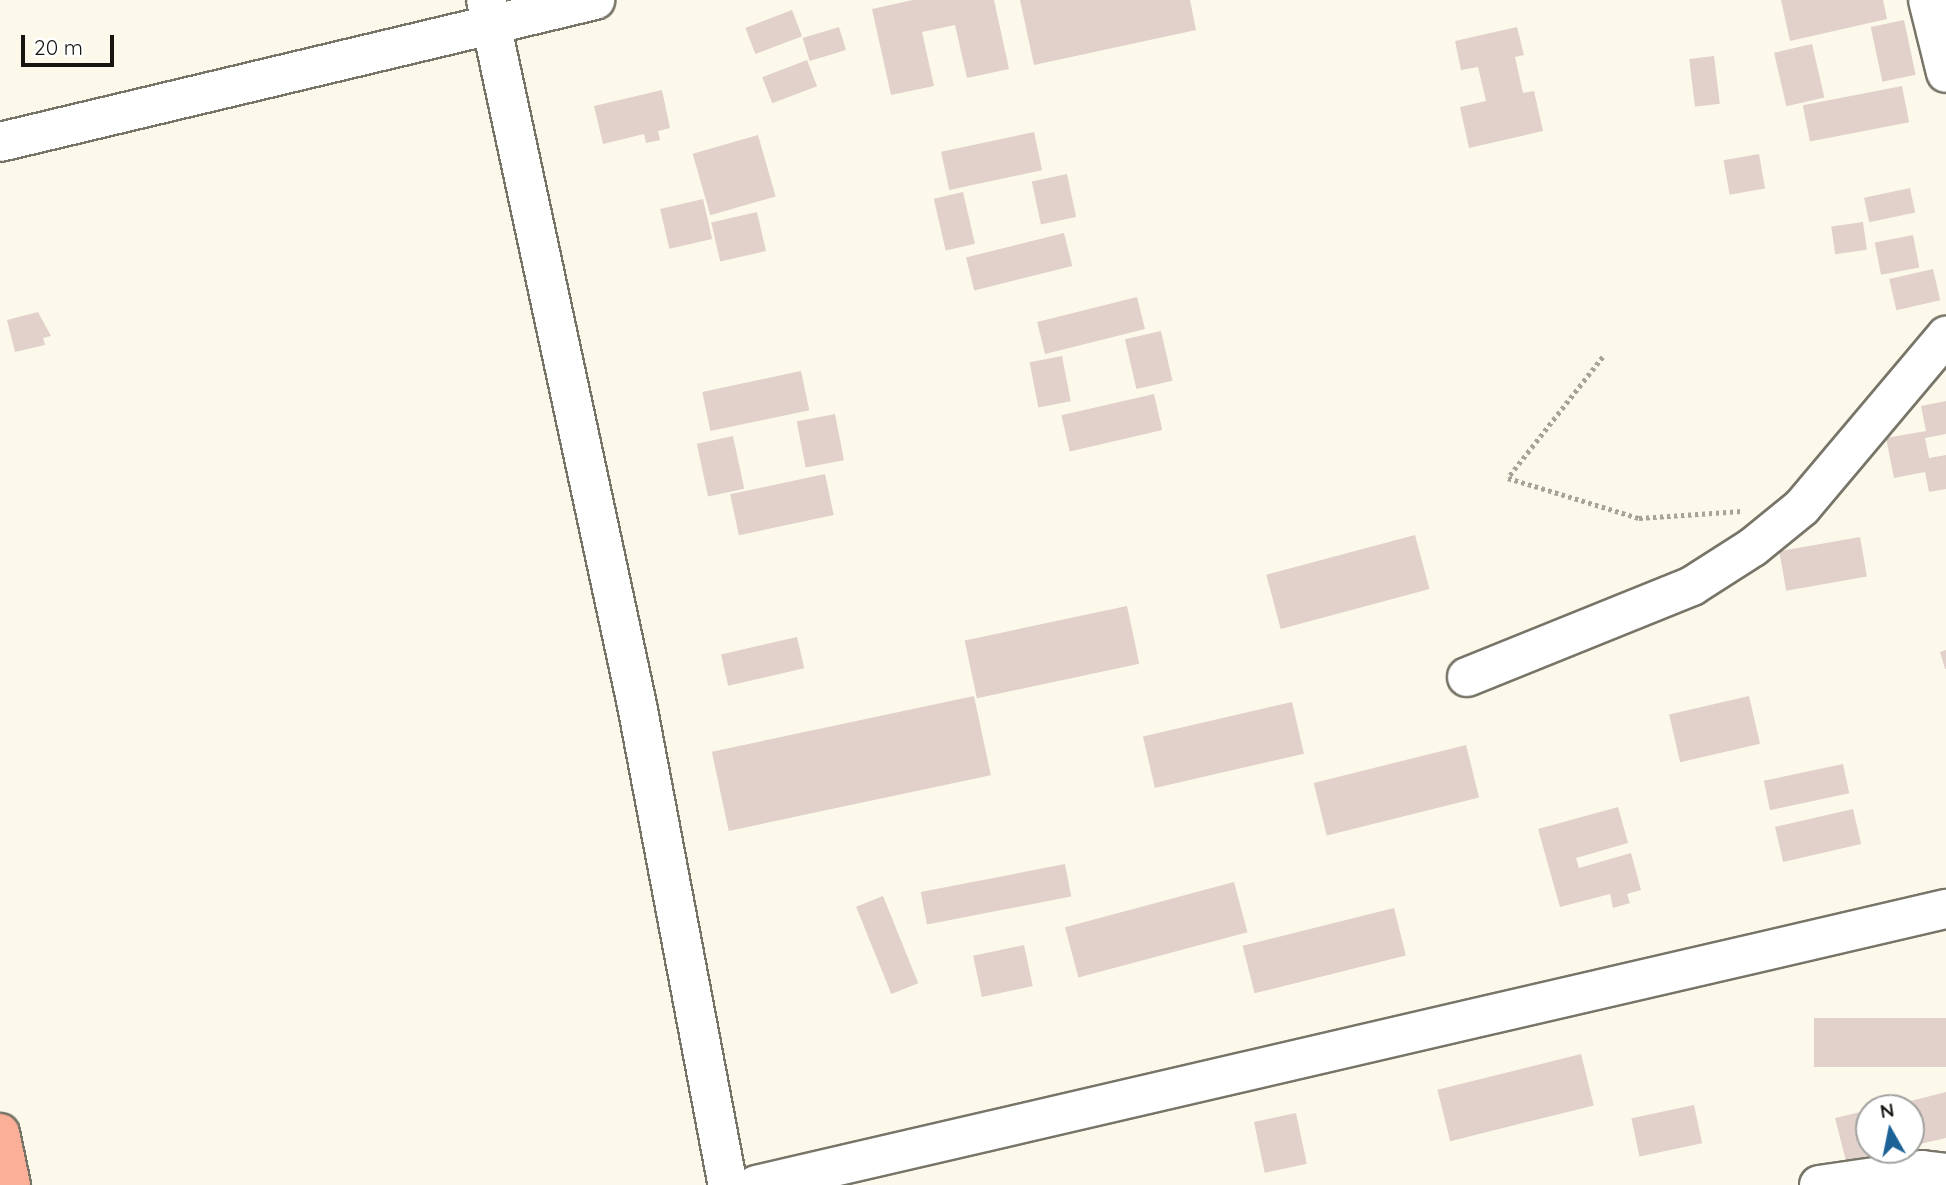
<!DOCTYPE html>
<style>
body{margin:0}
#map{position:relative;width:1946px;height:1185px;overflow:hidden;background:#fcf9ea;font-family:Quicksand,sans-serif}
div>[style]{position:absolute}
.building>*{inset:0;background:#e1d1ca;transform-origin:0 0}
.path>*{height:4.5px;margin-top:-2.25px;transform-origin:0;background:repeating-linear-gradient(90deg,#a6a498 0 3.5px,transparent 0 7px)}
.roads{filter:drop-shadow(2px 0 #777568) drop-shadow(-2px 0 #777568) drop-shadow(0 2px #777568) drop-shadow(0 -2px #777568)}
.minor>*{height:38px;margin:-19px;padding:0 19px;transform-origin:19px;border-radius:19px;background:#fff}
.highway>*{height:38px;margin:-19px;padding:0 19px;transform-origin:19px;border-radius:19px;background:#fbaf98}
span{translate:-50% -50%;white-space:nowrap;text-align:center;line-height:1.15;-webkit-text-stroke:5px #fff;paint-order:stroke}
.north{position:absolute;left:1855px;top:1094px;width:70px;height:70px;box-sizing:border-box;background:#fff;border:2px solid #a2a19f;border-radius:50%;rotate:351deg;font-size:19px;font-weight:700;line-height:28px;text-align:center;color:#161510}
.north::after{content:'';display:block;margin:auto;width:24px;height:32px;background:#1c6296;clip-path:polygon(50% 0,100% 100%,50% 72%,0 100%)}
.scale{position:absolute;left:21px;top:35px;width:93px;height:32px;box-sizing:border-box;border:4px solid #161510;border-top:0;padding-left:9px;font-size:21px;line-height:24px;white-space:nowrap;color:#161510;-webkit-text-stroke:5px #fff;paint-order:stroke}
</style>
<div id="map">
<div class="building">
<i style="clip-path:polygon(913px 0,994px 0,1009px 69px,967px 78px,955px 25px,922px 32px,934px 86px,891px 95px,872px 9px)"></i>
<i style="clip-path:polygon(1020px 0,1190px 0,1196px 30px,1034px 65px)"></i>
<i style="clip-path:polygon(1781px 0,1883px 0,1887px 19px,1790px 41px)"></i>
<i style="left:792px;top:10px;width:28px;height:50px;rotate:69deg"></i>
<i style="left:1904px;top:20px;width:56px;height:34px;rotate:78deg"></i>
<i style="left:839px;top:27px;width:24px;height:38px;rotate:73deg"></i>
<i style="clip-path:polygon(1517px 27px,1524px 55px,1515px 57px,1523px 93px,1534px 91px,1543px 131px,1469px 148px,1460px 107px,1486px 101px,1478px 67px,1461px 70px,1455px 41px)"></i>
<i style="left:1812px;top:44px;width:55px;height:39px;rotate:77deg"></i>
<i style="left:1714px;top:56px;width:48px;height:25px;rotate:83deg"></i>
<i style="left:807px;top:60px;width:28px;height:48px;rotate:69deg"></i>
<i style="left:1902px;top:86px;width:37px;height:101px;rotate:79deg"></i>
<i style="clip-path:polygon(662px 90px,670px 128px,658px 131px,660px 140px,646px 143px,644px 134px,603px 144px,594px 106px)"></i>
<i style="left:1034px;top:132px;width:39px;height:95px;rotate:78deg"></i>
<i style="left:758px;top:135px;width:64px;height:68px;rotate:74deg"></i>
<i style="left:1759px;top:154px;width:35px;height:36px;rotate:80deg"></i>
<i style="left:1067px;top:174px;width:44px;height:36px;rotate:78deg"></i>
<i style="left:1910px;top:188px;width:25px;height:47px;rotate:78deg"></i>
<i style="left:963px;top:192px;width:53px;height:30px;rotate:77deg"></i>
<i style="left:703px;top:199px;width:41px;height:44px;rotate:77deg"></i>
<i style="left:757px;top:212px;width:40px;height:47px;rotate:77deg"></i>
<i style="left:1863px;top:222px;width:28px;height:32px;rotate:82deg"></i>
<i style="left:1064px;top:233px;width:34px;height:101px;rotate:76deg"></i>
<i style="left:1913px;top:235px;width:33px;height:39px;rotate:79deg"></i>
<i style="left:1933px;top:269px;width:32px;height:45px;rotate:77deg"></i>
<i style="left:1137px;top:297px;width:33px;height:103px;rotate:76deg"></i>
<i style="clip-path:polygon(38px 312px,51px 336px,43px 338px,45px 345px,15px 352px,7px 320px)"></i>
<i style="left:1161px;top:331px;width:51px;height:37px;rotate:77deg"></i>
<i style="left:1062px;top:356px;width:46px;height:33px;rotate:79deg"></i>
<i style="left:801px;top:371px;width:40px;height:101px;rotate:78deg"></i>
<i style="left:1154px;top:394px;width:37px;height:95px;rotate:77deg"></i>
<i style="clip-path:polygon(1946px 401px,1946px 434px,1925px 438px,1929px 458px,1946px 455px,1946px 489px,1929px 492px,1925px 472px,1894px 478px,1886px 438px,1926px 431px,1921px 406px)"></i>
<i style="left:835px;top:414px;width:47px;height:39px;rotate:79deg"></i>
<i style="left:733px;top:436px;width:54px;height:37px;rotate:78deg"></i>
<i style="left:825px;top:474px;width:42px;height:97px;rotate:78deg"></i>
<i style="left:1415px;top:535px;width:56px;height:154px;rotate:75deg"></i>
<i style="left:1860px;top:537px;width:40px;height:82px;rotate:80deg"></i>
<i style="left:1127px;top:606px;width:59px;height:166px;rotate:78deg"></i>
<i style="left:797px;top:637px;width:32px;height:78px;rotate:77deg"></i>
<i style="clip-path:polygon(1946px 650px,1946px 669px,1945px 669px,1940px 652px)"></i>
<i style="left:974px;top:696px;width:81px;height:268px;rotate:78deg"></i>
<i style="left:1749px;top:696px;width:49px;height:82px;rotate:77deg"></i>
<i style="left:1292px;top:702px;width:53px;height:153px;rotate:77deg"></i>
<i style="left:1466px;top:745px;width:54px;height:157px;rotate:76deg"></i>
<i style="left:1843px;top:764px;width:30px;height:81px;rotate:78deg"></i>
<i style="clip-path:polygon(1618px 807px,1628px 843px,1576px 858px,1579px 868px,1631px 853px,1641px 890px,1627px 894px,1630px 903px,1613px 908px,1610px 894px,1560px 907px,1538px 829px)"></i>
<i style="left:1853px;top:809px;width:36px;height:80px;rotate:77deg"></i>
<i style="left:1065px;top:864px;width:33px;height:147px;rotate:79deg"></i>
<i style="left:1234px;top:882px;width:52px;height:175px;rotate:75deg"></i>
<i style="left:883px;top:896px;width:94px;height:29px;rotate:68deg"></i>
<i style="left:1394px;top:908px;width:49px;height:156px;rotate:76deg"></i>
<i style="left:1024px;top:945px;width:42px;height:52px;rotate:78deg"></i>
<i style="left:1946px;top:1018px;width:49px;height:132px;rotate:90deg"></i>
<i style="left:1581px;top:1054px;width:53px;height:148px;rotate:76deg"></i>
<i style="clip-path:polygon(1946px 1092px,1946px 1138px,1911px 1146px,1911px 1108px,1883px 1108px)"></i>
<i style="left:1694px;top:1105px;width:39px;height:64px;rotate:78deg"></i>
<i style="clip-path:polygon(1869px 1110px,1869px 1150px,1890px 1151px,1846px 1161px,1835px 1118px)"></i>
<i style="left:1296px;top:1113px;width:52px;height:43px;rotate:78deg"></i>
</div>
<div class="path">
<i style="left:1603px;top:357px;width:154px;rotate:128.1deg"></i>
<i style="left:1508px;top:478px;width:137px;rotate:17deg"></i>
<i style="left:1639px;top:518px;width:103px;rotate:-3.9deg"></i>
</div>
<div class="roads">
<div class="minor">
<i style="left:486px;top:0;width:721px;rotate:77.91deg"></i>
<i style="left:637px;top:705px;width:489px;rotate:79.3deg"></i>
<i style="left:1928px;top:0;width:75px;rotate:76.1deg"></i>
<i style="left:0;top:142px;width:612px;rotate:-13.42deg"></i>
<i style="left:1467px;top:677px;width:243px;rotate:-22deg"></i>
<i style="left:1692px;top:586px;width:72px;rotate:-32.6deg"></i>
<i style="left:1753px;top:547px;width:63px;rotate:-39.2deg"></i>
<i style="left:1802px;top:507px;width:224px;rotate:-49.9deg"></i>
<i style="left:756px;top:1185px;width:1222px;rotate:-13.06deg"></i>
<i style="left:1819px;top:1185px;width:104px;rotate:-8.3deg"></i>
<i style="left:1922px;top:1170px;width:24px;rotate:7deg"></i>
</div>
<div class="highway">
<i style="left:0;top:1133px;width:53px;rotate:78.1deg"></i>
</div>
</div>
<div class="north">N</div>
<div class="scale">20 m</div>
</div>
